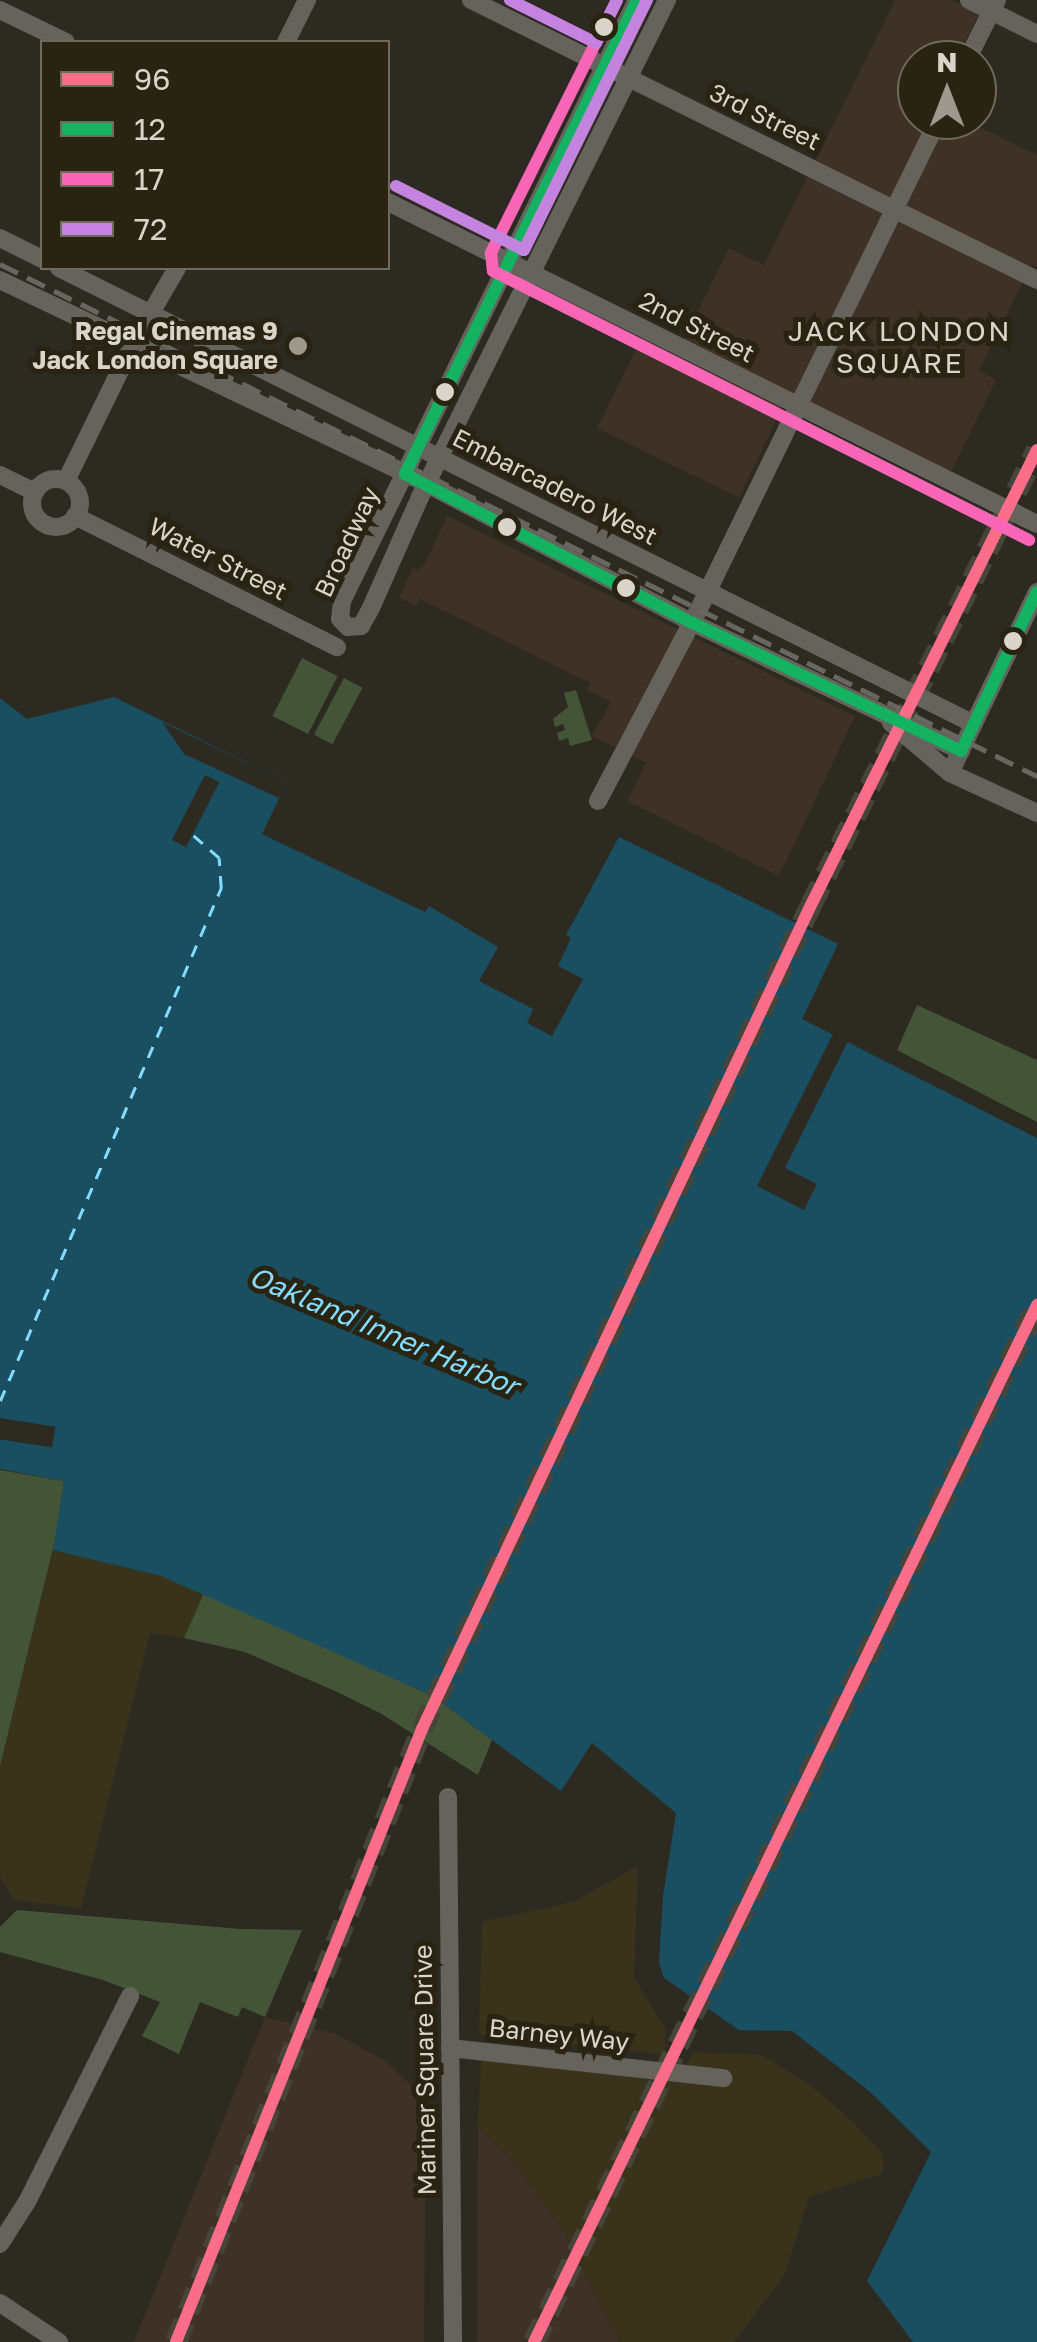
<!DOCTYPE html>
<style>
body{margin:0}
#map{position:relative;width:1037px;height:2342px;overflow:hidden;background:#2d2a21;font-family:"Golos Text",sans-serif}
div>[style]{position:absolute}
.commercial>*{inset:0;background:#3e3125}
.built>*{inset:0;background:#3a331b}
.green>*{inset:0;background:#445537;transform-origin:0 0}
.water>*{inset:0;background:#194f61}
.pier>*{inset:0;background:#2d2a21;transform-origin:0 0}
.ferry>*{height:2.5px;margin-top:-1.25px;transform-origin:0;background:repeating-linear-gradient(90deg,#83dcff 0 12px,transparent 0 22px)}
.major-tunnel>*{height:22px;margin-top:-11px;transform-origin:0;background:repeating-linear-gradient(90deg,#47443a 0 22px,transparent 0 33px)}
.minor>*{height:18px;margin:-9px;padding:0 9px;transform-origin:9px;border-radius:9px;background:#65635c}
.minor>.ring{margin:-9px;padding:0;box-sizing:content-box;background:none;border:18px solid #65635c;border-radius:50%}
.rail>*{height:5px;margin-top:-2.5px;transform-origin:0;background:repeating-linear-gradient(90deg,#696660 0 20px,transparent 0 30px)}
.bus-1>*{height:12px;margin:-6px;padding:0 6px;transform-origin:6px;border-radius:6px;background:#fb6d88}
.bus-2>*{height:12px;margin:-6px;padding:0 6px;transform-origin:6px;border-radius:6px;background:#13b361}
.bus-3>*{height:12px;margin:-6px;padding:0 6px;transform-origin:6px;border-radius:6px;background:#fa66b7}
.bus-4>*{height:12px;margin:-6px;padding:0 6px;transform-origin:6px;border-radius:6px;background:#c483df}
.dots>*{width:28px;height:28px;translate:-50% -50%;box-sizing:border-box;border:5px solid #292412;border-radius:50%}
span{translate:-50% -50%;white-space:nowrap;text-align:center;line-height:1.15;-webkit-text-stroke:10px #292412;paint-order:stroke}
.street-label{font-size:25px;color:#d9d5ca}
.poi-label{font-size:25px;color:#d9d5ca;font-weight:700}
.right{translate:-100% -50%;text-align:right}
.neighbourhood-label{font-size:28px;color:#d9d5ca;letter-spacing:2.5px}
.water-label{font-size:28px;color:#83dcff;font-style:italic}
.legend{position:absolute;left:40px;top:40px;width:350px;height:230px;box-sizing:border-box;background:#292412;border:2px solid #6f6b5c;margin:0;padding:12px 18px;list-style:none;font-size:30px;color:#d9d5ca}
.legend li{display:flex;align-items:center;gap:20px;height:50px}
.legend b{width:50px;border:2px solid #6f6b5c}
.north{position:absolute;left:897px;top:40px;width:100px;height:100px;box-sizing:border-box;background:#292412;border:2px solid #6f6b5c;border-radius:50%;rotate:0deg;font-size:28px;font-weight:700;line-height:40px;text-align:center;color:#d9d5ca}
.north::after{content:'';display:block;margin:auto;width:35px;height:45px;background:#9d998f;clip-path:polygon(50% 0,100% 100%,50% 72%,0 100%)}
</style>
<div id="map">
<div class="commercial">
<i style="clip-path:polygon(895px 0,951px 0,979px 14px,956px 60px,917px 60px,917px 120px,965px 120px,1037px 155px,1037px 267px,1031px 265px,979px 371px,996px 380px,951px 472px,789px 393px,739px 498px,597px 428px,642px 337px,677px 353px,729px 248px,764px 265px)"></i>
<i style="clip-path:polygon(447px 516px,855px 716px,779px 876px,627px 801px,646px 763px,592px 736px,611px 702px,587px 690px,590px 683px,420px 599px,416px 606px,399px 597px,413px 568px,419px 570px,425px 563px)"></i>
<i style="clip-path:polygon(265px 2017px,336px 2034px,387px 2062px,426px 2100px,424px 2342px,134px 2342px)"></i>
<i style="clip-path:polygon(478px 2126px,508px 2156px,563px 2230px,620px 2342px,477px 2342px)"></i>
</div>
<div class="built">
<i style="clip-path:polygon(53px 1550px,161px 1576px,204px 1593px,184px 1638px,150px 1633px,81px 1908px,14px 1900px,0 1877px,0 1766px)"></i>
<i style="clip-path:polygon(638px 1866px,634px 1978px,665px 2027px,665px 2055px,479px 2034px,482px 1922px,573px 1902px)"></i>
<i style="clip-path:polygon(693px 2052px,762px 2055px,814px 2088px,852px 2121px,882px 2153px,884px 2166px,881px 2174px,809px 2197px,785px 2274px,734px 2342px,620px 2342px,563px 2230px,508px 2156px,478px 2126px,481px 2059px,678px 2082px)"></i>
</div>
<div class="green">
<i style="left:302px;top:658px;width:40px;height:65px;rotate:27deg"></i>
<i style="left:344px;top:678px;width:21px;height:64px;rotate:28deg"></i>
<i style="clip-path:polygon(576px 690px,592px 740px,570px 746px,568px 738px,559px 741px,557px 733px,565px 730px,563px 724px,555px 727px,553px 719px,568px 707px,564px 693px)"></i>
<i style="clip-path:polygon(917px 1005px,1037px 1060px,1037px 1122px,897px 1050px)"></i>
<i style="clip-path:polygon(0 1470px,64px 1481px,56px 1536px,0 1766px)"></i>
<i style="clip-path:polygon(204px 1593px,433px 1696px,492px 1740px,478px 1775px,380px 1713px,335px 1691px,245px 1652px,184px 1638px)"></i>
<i style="clip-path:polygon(17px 1910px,241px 1929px,302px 1930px,265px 2017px,242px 2007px,238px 2017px,200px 2002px,179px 2054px,142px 2036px,160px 2002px,103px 1980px,0 1952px,0 1927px)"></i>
</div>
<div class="water">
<i style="clip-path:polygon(114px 697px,287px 782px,262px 834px,425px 912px,429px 906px,498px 947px,479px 981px,533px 1009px,527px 1023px,552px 1036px,583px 979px,558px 966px,571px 938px,566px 935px,619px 837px,838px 944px,802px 1019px,1037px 1138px,1037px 2342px,913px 2342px,867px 2281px,931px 2152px,869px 2091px,792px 2031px,739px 2030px,664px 1978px,659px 1963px,663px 1896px,676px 1813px,592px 1743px,561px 1791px,433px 1696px,161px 1576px,53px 1550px,64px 1481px,0 1469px,0 698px,27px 719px)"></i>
</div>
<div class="pier">
<i style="clip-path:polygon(162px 722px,287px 782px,279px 798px,184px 754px)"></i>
<i style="left:205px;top:775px;width:16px;height:73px;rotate:27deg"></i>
<i style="clip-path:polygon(833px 1034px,848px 1041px,785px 1168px,817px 1184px,804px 1210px,757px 1186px)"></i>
<i style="left:0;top:1418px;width:56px;height:21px;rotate:9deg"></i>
</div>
<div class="ferry">
<i style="left:0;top:1401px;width:559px;rotate:-66.69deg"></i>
<i style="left:221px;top:888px;width:30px;rotate:-94deg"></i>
<i style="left:219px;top:858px;width:35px;rotate:-139deg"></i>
</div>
<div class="major-tunnel">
<i style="left:176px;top:2342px;width:661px;rotate:-68.13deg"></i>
<i style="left:422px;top:1729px;width:911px;rotate:-64.73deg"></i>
<i style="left:811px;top:905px;width:508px;rotate:-63.59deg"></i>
<i style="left:534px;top:2342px;width:1153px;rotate:-64.12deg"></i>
</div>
<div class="minor">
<i style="left:471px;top:0;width:631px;rotate:26.32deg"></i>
<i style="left:637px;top:0;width:669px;rotate:116.14deg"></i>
<i style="left:342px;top:601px;width:18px;rotate:96deg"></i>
<i style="left:340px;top:619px;width:11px;rotate:45deg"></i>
<i style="left:348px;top:627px;width:13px;rotate:-4deg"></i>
<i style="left:361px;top:626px;width:18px;rotate:-61deg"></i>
<i style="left:370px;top:610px;width:124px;rotate:-66.1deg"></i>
<i style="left:420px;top:497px;width:555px;rotate:-63.57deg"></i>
<i style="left:969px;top:0;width:76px;rotate:26.6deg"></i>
<i style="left:0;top:10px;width:73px;rotate:25.9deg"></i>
<i style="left:286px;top:42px;width:47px;rotate:-63.4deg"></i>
<i style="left:967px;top:60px;width:67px;rotate:-63.4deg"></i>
<i style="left:388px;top:202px;width:724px;rotate:26.39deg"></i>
<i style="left:0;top:238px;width:47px;rotate:26.6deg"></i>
<i style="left:59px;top:268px;width:1022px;rotate:26.49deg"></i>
<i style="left:0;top:280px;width:473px;rotate:25.5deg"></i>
<i style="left:427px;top:484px;width:300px;rotate:27.6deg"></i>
<i style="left:693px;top:623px;width:297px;rotate:25.5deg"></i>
<i style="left:0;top:475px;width:39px;rotate:26deg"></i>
<i class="ring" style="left:32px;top:479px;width:30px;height:30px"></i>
<i style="left:66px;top:481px;width:155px;rotate:-63.9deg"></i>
<i style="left:134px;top:342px;width:86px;rotate:-59.8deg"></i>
<i style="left:75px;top:516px;width:293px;rotate:26.6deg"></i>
<i style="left:891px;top:723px;width:77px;rotate:40.3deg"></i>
<i style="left:950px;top:773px;width:96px;rotate:24.7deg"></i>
<i style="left:950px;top:773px;width:201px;rotate:-64.3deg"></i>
<i style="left:598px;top:801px;width:217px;rotate:-62.3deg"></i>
<i style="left:699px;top:609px;width:544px;rotate:-63.95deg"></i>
<i style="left:448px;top:1797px;width:545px;rotate:89.47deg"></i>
<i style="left:450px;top:2048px;width:275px;rotate:6.3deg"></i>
<i style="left:0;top:2244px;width:52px;rotate:-57.5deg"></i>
<i style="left:28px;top:2200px;width:228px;rotate:-63.4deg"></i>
<i style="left:0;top:2303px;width:71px;rotate:33.5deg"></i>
</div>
<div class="rail">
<i style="left:0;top:264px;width:1157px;rotate:26.28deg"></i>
</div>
<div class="bus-1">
<i style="left:176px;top:2342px;width:661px;rotate:-68.13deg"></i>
<i style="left:422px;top:1729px;width:911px;rotate:-64.73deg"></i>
<i style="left:811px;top:905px;width:508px;rotate:-63.59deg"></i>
<i style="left:534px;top:2342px;width:1153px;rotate:-64.12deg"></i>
</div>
<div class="bus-2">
<i style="left:637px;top:0;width:528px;rotate:116.08deg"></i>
<i style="left:405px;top:474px;width:324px;rotate:27.4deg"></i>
<i style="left:693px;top:623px;width:297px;rotate:25.5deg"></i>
<i style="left:961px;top:751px;width:176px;rotate:-64.5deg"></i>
</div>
<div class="bus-3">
<i style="left:617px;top:0;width:283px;rotate:116.5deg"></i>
<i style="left:491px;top:253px;width:18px;rotate:84deg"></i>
<i style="left:493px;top:271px;width:600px;rotate:26.65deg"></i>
</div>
<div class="bus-4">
<i style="left:510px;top:0;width:96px;rotate:26.6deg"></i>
<i style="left:596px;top:43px;width:48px;rotate:-64deg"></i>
<i style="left:396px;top:186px;width:143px;rotate:26.6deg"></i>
<i style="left:524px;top:250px;width:279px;rotate:-63.8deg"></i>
</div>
<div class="dots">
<i style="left:604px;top:27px;background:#d9d5ca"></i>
<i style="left:298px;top:346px;background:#9d998f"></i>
<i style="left:445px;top:392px;background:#d9d5ca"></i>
<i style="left:507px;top:527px;background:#d9d5ca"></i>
<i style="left:626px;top:588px;background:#d9d5ca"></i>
<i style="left:1013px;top:641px;background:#d9d5ca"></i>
</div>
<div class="street-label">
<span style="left:765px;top:117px;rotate:26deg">3rd Street</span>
<span style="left:697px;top:327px;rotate:27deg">2nd Street</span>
<span style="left:555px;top:487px;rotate:27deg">Embarcadero West</span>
<span style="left:347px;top:542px;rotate:-65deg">Broadway</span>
<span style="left:218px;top:559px;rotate:27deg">Water Street</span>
<span style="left:559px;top:2035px;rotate:6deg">Barney Way</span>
<span style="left:425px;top:2070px;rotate:-91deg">Mariner Square Drive</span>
</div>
<div class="poi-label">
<span class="right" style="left:278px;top:346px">Regal Cinemas 9<br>Jack London Square</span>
</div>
<div class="neighbourhood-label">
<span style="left:900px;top:347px">JACK LONDON<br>SQUARE</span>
</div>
<div class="water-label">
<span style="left:384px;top:1331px;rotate:23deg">Oakland Inner Harbor</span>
</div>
<ul class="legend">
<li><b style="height:12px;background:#fb6d88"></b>96</li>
<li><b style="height:12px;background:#13b361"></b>12</li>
<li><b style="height:12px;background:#fa66b7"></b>17</li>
<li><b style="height:12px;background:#c483df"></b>72</li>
</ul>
<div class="north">N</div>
</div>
